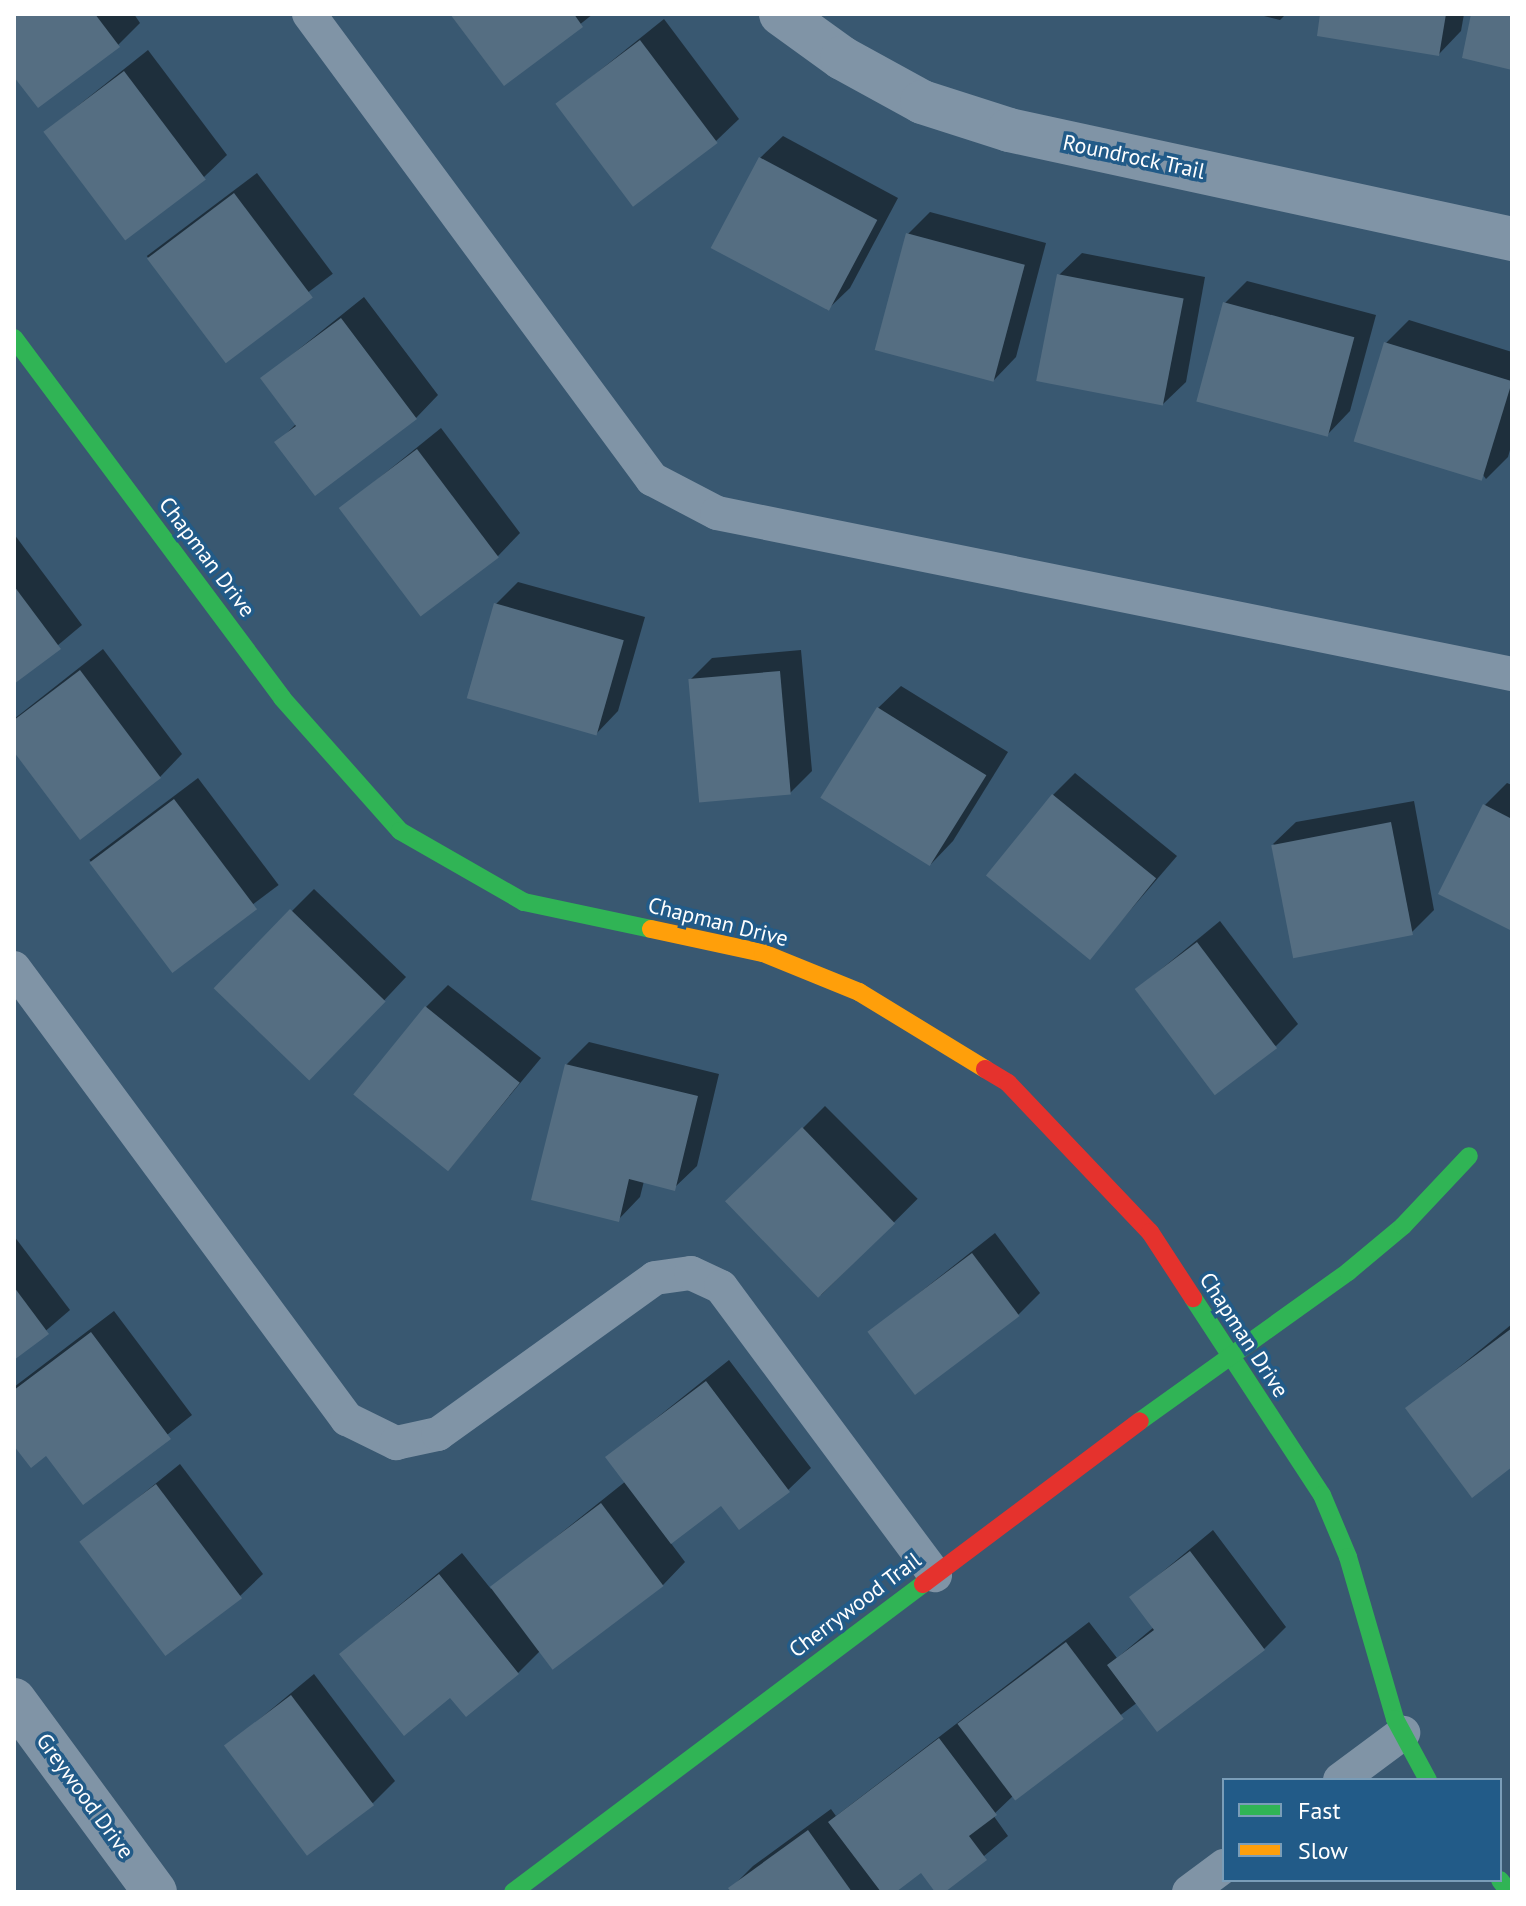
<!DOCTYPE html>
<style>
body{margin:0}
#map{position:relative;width:1526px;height:1906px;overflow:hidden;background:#395871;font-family:"PT Sans",sans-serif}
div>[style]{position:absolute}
.shadow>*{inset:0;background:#0007;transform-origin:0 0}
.building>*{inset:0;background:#556e82;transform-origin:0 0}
.lane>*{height:34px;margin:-17px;padding:0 17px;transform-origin:17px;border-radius:17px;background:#8094a6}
.street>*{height:44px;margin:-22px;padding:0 22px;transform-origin:22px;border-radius:22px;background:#8094a6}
.fast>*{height:18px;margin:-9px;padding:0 9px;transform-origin:9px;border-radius:9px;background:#30b455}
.slow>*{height:18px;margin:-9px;padding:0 9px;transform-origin:9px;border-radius:9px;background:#ff9f0a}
.jam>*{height:18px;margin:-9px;padding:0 9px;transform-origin:9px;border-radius:9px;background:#e5322d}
span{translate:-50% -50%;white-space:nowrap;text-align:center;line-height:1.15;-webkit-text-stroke:7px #225b88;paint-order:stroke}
.street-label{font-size:22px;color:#fff}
.frame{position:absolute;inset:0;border:16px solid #fff;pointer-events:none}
.legend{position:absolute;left:1222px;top:1778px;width:280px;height:104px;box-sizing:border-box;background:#225b88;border:2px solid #7a9db8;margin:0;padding:10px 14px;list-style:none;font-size:24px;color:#fff}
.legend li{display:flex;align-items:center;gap:16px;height:40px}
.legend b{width:40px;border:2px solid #7a9db8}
</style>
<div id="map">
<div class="shadow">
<i style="clip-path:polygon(14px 14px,134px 14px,140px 23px,118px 45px,14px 73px)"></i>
<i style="clip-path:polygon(452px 14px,593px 14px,505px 84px)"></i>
<i style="clip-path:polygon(1256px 14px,1286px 14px,1280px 20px)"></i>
<i style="clip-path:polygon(1323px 14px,1464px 14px,1461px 31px,1439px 54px)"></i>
<i style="clip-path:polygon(664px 19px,739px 119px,716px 141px,558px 104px)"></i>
<i style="clip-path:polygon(148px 50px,227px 155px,204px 177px,45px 132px)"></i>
<i style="clip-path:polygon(783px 136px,898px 198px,850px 288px,827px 310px,760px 158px)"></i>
<i style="left:257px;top:173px;width:126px;height:138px;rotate:53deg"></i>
<i style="clip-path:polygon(930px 212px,1046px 243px,1016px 357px,994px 380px,908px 234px)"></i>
<i style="clip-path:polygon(1082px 253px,1205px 277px,1186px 382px,1163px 404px,1059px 275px)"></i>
<i style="clip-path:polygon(1247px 281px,1376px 315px,1350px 411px,1328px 434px,1225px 303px)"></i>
<i style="clip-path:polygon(364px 297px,438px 395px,416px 418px,277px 443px,297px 423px,263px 378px)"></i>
<i style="clip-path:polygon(1409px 320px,1512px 352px,1512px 443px,1508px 457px,1486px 479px,1386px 343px)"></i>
<i style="clip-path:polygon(441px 428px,520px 533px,498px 556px,342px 508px)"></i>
<i style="clip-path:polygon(14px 534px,82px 625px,14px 682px)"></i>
<i style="clip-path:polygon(518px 582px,645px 617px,618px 711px,596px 734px,496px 604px)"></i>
<i style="clip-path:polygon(103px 649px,182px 754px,160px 777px,14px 749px,14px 719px)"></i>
<i style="clip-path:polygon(801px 650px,812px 771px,790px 793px,690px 680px,712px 658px)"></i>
<i style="clip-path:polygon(901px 686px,1008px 752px,953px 841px,931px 864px,878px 708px)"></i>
<i style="clip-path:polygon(1075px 773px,1177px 856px,1089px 958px,1053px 795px)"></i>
<i style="left:198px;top:778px;width:134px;height:136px;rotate:53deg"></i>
<i style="clip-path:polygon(1507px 783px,1512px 785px,1512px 929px,1485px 805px)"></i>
<i style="clip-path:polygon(1414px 801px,1434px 910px,1411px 933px,1273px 844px,1296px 822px)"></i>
<i style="clip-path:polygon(314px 889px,406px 977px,332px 1056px,292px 911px)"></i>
<i style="clip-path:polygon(1220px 921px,1298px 1024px,1276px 1046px,1137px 989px)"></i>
<i style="clip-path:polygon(448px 985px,541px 1058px,449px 1169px,426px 1007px)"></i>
<i style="clip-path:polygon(589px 1042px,719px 1074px,697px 1166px,674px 1188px,644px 1181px,640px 1197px,618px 1220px,566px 1065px)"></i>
<i style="left:825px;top:1106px;width:131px;height:136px;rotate:45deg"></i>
<i style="clip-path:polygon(995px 1233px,1040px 1293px,1018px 1315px,870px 1332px)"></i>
<i style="clip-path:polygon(14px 1236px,70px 1310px,14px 1358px)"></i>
<i style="clip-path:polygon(114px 1311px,192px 1415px,83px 1502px,46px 1454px,14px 1443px,14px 1387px)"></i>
<i style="clip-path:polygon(1512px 1324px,1512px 1465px,1408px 1409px)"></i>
<i style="clip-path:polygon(729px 1360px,811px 1468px,788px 1490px,721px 1503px,670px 1542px,685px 1562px,663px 1585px,541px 1650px,518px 1673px,451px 1696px,341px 1654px,462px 1553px,491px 1589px,626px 1481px,608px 1457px)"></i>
<i style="clip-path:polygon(180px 1464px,263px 1574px,240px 1596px,83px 1542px)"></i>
<i style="clip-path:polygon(1213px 1530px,1286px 1627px,1264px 1649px,1138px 1702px,1014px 1795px,993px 1815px,1008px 1836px,941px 1892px,922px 1870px,893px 1892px,734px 1892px,731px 1888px,753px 1866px,831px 1809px,836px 1816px,1089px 1622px,1117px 1658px,1154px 1627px,1132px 1597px)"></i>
<i style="clip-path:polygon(314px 1674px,395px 1781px,373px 1803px,227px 1746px)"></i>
</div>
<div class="building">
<i style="clip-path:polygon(14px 14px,95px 14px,120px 47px,38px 108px,14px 77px)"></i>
<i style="clip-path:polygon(450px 14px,574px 14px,583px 27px,504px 86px)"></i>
<i style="clip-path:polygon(1320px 14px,1446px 14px,1439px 56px,1317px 36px)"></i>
<i style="clip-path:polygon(1471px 14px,1512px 14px,1512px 70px,1462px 58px)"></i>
<i style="left:640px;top:40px;width:129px;height:106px;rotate:53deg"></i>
<i style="left:124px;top:71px;width:136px;height:101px;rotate:53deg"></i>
<i style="left:759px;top:157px;width:134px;height:103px;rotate:28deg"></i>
<i style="left:234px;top:193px;width:131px;height:109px;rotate:53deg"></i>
<i style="left:906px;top:233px;width:123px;height:121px;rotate:15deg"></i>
<i style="left:1057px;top:274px;width:129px;height:109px;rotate:11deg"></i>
<i style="left:1223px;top:302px;width:136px;height:103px;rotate:15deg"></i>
<i style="clip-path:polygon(341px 318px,417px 419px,315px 496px,274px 442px,296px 426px,260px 378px)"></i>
<i style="left:1384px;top:342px;width:134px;height:104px;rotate:17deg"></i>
<i style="left:417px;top:449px;width:136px;height:98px;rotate:53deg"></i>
<i style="clip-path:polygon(14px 586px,61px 649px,14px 684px)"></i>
<i style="left:494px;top:603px;width:135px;height:99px;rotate:16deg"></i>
<i style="clip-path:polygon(80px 670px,161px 778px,80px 840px,14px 752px,14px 720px)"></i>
<i style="left:780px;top:671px;width:124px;height:92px;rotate:85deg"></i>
<i style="left:877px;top:707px;width:129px;height:107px;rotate:32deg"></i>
<i style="left:1052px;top:794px;width:134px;height:105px;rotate:39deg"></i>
<i style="left:174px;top:799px;width:138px;height:106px;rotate:53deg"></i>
<i style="clip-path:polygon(1483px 804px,1512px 819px,1512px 931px,1438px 894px)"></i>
<i style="left:1391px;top:822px;width:115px;height:122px;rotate:79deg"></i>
<i style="left:290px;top:909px;width:133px;height:110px;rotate:44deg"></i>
<i style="left:1197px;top:942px;width:133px;height:78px;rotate:53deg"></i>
<i style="left:425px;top:1006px;width:122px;height:114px;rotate:39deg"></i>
<i style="clip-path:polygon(565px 1064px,698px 1096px,675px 1191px,629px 1179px,619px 1222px,531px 1200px)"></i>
<i style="left:802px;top:1127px;width:134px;height:107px;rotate:46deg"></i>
<i style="left:972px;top:1253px;width:79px;height:131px;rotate:53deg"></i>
<i style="clip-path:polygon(14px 1287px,49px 1334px,14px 1360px)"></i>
<i style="clip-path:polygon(1512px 1328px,1512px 1467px,1472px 1498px,1405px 1408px)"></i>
<i style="clip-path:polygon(91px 1332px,171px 1439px,83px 1505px,46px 1456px,31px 1468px,14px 1446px,14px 1390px)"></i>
<i style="clip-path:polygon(706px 1381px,790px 1492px,739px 1530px,721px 1506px,671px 1544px,605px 1457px)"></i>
<i style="left:156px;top:1484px;width:143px;height:96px;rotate:53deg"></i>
<i style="left:601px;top:1503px;width:104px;height:139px;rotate:53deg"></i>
<i style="clip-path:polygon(1190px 1551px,1265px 1650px,1157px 1732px,1107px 1665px,1154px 1630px,1129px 1597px)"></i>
<i style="clip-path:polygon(439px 1574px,519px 1674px,466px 1717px,450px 1698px,404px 1736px,339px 1654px)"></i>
<i style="left:1066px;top:1642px;width:96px;height:136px;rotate:53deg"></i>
<i style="left:291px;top:1695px;width:138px;height:84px;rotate:53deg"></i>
<i style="clip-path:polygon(939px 1738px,997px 1815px,969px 1836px,987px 1860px,945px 1892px,935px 1892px,921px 1873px,896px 1892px,881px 1892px,828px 1822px)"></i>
<i style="clip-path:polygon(808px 1830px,852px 1892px,731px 1892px,728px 1888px)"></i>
</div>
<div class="lane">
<i style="left:309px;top:14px;width:578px;rotate:53.59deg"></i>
<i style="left:652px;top:479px;width:73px;rotate:27.6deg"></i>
<i style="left:717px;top:513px;width:811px;rotate:11.45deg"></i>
<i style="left:14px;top:968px;width:561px;rotate:53.56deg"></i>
<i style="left:347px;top:1419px;width:55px;rotate:26.1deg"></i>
<i style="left:396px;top:1443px;width:43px;rotate:-12.1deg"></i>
<i style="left:438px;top:1434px;width:267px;rotate:-35.7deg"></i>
<i style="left:655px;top:1278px;width:36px;rotate:-8deg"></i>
<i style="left:691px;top:1273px;width:33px;rotate:25deg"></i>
<i style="left:721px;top:1287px;width:359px;rotate:53.4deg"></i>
<i style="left:1340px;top:1780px;width:79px;rotate:-36.7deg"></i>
<i style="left:1189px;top:1892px;width:44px;rotate:-36.6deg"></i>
</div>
<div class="street">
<i style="left:781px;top:14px;width:75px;rotate:35.8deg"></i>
<i style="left:842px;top:58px;width:91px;rotate:28.8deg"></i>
<i style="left:922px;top:102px;width:91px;rotate:17.8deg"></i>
<i style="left:1009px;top:130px;width:515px;rotate:12.23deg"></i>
<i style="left:14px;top:1700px;width:238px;rotate:53.7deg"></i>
</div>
<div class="fast">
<i style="left:14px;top:338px;width:449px;rotate:53.3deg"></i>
<i style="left:282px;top:698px;width:178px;rotate:48.4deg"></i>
<i style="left:400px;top:831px;width:143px;rotate:29.8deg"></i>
<i style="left:524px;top:902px;width:130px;rotate:12deg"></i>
<i style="left:1193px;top:1298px;width:235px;rotate:56.8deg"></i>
<i style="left:1322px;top:1495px;width:67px;rotate:67.2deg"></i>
<i style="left:1348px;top:1557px;width:169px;rotate:73.8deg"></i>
<i style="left:1395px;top:1719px;width:69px;rotate:61.6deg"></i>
<i style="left:1140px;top:1421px;width:256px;rotate:-35.6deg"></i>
<i style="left:1348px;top:1272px;width:72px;rotate:-39.9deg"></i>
<i style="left:1403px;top:1226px;width:96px;rotate:-46.7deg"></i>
<i style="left:1500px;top:1880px;width:15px;rotate:53deg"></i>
<i style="left:513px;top:1892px;width:513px;rotate:-36.91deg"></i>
</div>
<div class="slow">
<i style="left:651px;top:929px;width:115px;rotate:12.1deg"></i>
<i style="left:763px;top:953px;width:104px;rotate:22.1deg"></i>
<i style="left:859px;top:992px;width:148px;rotate:31.4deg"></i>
</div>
<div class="jam">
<i style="left:985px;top:1069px;width:27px;rotate:31deg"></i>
<i style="left:1008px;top:1083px;width:206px;rotate:46.4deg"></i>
<i style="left:1150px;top:1232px;width:79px;rotate:56.9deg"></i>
<i style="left:923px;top:1584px;width:271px;rotate:-36.9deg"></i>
</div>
<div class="street-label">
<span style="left:1134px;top:157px;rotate:12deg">Roundrock Trail</span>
<span style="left:207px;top:557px;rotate:53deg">Chapman Drive</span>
<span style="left:718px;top:922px;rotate:14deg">Chapman Drive</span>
<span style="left:1244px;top:1335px;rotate:57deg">Chapman Drive</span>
<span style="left:855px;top:1605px;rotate:-37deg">Cherrywood Trail</span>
<span style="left:85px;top:1796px;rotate:54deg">Greywood Drive</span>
</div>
<div class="frame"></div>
<ul class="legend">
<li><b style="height:10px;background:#30b455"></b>Fast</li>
<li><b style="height:10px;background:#ff9f0a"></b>Slow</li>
</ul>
</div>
